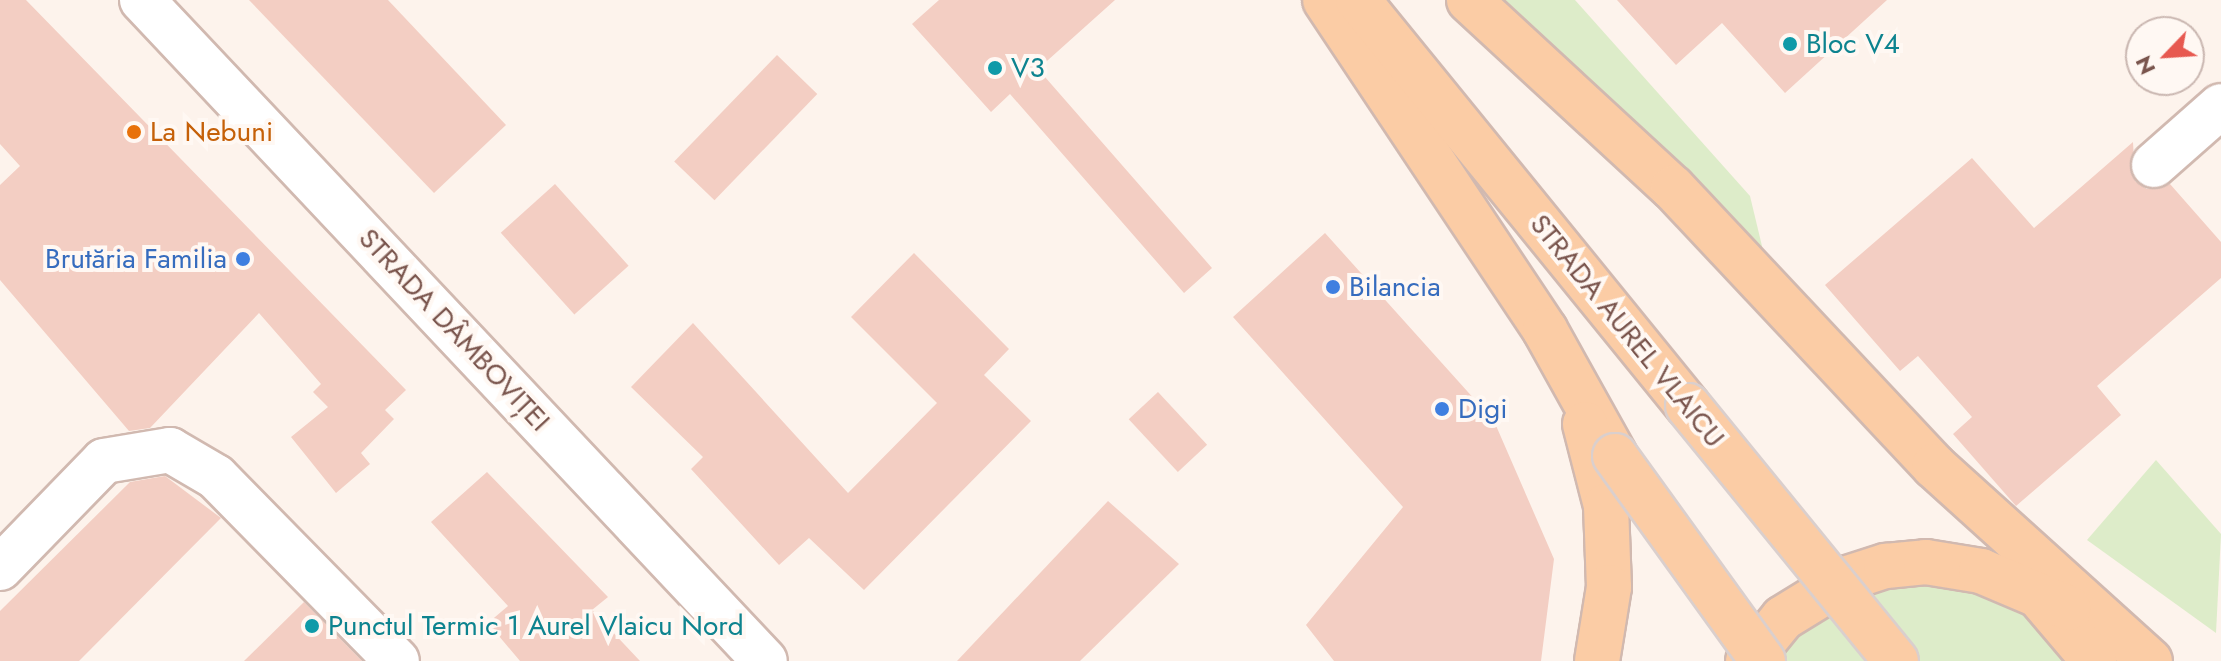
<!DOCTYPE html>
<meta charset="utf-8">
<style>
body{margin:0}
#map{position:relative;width:2221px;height:661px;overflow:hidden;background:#fdf3ec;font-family:Jost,sans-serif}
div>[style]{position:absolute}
.green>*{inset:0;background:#ddecc9}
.building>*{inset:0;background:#f3cec3;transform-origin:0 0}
.roads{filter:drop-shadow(2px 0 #d1b9b0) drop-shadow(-2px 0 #d1b9b0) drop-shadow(0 2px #d1b9b0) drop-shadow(0 -2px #d1b9b0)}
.minor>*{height:44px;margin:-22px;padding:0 22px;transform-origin:22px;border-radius:22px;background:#fff}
.tertiary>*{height:44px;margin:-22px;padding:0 22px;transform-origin:22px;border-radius:22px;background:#fff}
.primary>*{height:44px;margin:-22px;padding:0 22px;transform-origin:22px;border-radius:22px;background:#fbcca5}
.bridges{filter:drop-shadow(2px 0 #dacfcd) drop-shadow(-2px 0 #dacfcd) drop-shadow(0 2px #dacfcd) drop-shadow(0 -2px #dacfcd)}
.primary-bridge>*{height:44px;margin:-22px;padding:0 22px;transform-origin:22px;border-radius:22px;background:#fbcca5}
.dots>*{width:22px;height:22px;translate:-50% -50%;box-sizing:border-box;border:4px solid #fff8f3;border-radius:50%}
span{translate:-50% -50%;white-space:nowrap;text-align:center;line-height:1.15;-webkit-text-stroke:8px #fff8f3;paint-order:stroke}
.culture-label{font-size:28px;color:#0d838f}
.left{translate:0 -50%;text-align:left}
.food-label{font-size:28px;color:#c56008}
.shop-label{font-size:28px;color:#366cbe}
.right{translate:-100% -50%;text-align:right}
.street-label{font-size:28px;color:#7a554d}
.north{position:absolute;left:2125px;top:16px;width:80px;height:80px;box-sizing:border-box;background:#fff8f3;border:2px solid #cab7b1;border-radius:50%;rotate:245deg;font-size:22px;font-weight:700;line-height:32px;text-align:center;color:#7a554d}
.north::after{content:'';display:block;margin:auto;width:28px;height:36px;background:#e75950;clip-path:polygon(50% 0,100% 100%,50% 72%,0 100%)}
</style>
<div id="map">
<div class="green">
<i style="clip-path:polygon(1501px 0,1575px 0,1750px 196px,1767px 267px)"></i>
<i style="clip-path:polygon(2156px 460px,2221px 534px,2216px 633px,2087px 540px)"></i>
<i style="clip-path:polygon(1931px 575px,1996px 589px,2136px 661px,1770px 661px,1828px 604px)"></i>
</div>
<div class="building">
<i style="clip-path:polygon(0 0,26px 0,406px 390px,385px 410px,394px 419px,361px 453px,370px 464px,336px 493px,291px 437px,328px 407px,313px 392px,321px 384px,259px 313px,150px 428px,129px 431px,0 280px,0 185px,20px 166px,0 144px)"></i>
<i style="clip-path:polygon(249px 0,388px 0,506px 125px,434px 193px)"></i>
<i style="clip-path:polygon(939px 0,1115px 0,1038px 69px,1212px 268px,1184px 293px,1010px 94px,991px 112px,912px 24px)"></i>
<i style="clip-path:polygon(1617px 0,1887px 0,1785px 93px,1722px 23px,1676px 65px)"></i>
<i style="left:777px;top:55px;width:56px;height:148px;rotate:44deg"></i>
<i style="clip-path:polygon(2133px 142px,2135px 181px,2147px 189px,2170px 184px,2221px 242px,2221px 278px,2097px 386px,2121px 415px,2016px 506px,1953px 434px,1972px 417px,1918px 356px,1900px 371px,1825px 285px,1972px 158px,2034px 228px)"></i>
<i style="left:555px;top:184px;width:110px;height:73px;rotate:48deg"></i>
<i style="clip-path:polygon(1325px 233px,1494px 421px,1554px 559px,1541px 661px,1334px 661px,1306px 625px,1403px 507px,1233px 317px)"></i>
<i style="clip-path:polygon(914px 253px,1009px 349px,984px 375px,1031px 421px,864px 590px,809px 538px,779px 565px,691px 469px,703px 457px,631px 387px,693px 323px,848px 493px,937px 403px,851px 317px)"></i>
<i style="left:1158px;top:392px;width:72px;height:40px;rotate:47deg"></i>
<i style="clip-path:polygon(487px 472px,608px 597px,592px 610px,640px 661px,520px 661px,488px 623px,508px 606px,431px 522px)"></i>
<i style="clip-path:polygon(165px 476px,221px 518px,79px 661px,0 661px,0 611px,130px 482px)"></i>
<i style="clip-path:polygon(1108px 501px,1179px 564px,1080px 661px,957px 661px)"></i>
<i style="clip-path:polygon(304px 602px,362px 661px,244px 661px)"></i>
</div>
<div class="roads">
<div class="minor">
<i style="left:2154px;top:165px;width:89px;rotate:-41.4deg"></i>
<i style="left:0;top:568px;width:149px;rotate:-45.8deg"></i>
<i style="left:104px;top:461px;width:67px;rotate:-9.5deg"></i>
<i style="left:170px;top:450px;width:53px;rotate:30.4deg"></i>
<i style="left:216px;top:477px;width:258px;rotate:45.5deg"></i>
</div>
<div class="tertiary">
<i style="left:142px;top:0;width:908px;rotate:46.7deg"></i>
</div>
<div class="primary">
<i style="left:1325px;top:0;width:397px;rotate:56.3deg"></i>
<i style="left:1545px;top:330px;width:144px;rotate:60.9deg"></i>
<i style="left:1358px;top:0;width:523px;rotate:50.9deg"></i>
<i style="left:1469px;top:0;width:277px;rotate:42.7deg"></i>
<i style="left:1673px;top:188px;width:381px;rotate:46.8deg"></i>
<i style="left:1934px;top:466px;width:291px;rotate:42.1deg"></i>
<i style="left:1585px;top:424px;width:85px;rotate:75.6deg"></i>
<i style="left:1606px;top:506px;width:81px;rotate:87.9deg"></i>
<i style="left:1609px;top:587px;width:75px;rotate:99.2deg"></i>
<i style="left:2038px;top:595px;width:87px;rotate:49.7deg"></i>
<i style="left:1748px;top:661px;width:55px;rotate:-50.9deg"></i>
<i style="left:1783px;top:618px;width:76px;rotate:-31.6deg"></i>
<i style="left:1848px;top:578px;width:40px;rotate:-18deg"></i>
<i style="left:1886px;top:566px;width:40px;rotate:-5.7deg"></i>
<i style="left:1926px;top:562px;width:56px;rotate:9.3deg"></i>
<i style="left:1981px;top:571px;width:95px;rotate:23deg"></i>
</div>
</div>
<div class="bridges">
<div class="primary-bridge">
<i style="left:1688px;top:406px;width:329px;rotate:50.8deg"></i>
<i style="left:1615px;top:456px;width:253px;rotate:54.2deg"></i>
</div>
</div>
<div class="dots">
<i style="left:1790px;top:44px;background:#0f9aa8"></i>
<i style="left:995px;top:68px;background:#0f9aa8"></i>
<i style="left:134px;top:132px;background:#e8710a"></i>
<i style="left:243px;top:259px;background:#3f7fe0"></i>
<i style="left:1333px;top:287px;background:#3f7fe0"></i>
<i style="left:1442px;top:409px;background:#3f7fe0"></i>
<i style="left:312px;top:626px;background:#0f9aa8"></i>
</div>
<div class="culture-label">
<span class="left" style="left:1806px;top:44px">Bloc V4</span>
<span class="left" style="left:1011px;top:68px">V3</span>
<span class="left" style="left:328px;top:626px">Punctul Termic 1 Aurel Vlaicu Nord</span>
</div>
<div class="food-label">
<span class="left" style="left:150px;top:132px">La Nebuni</span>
</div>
<div class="shop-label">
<span class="right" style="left:227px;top:259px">Brutăria Familia</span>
<span class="left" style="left:1349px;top:287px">Bilancia</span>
<span class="left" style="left:1458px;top:409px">Digi</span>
</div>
<div class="street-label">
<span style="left:454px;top:330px;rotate:47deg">STRADA DÂMBOVIȚEI</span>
<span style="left:1627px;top:331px;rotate:51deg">STRADA AUREL VLAICU</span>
</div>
<div class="north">N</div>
</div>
